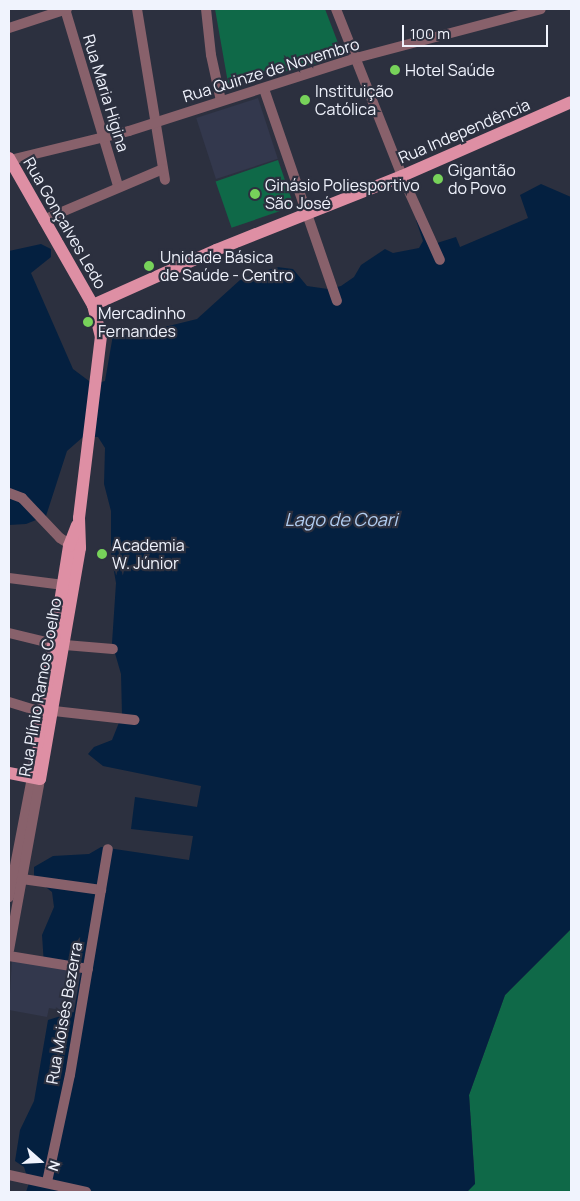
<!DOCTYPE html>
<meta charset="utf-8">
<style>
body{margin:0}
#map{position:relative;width:580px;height:1201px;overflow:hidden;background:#2c303f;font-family:Manrope,sans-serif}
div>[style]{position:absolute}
.built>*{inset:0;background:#33384d;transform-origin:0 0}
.green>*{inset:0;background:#0f6948;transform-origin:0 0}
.water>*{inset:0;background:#042040}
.minor>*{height:10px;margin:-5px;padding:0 5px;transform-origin:5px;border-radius:5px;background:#88616b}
.major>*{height:12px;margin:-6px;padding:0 6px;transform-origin:6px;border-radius:6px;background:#de8fa4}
.dots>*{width:14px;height:14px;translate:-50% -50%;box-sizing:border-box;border:2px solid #2c303f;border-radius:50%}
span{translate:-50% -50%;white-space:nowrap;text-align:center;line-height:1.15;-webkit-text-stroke:4.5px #2c303f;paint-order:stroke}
.street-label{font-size:16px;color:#f0f3fd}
.poi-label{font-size:16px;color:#f0f3fd}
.left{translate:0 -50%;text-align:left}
.water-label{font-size:18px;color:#b0ccf0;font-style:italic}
.frame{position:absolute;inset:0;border:10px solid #f0f3fd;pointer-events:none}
.north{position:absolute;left:15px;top:1136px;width:50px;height:50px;-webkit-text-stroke:4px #2c303f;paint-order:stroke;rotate:109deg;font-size:14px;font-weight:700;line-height:20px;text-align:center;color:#f0f3fd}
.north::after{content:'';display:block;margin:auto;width:18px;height:22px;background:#f0f3fd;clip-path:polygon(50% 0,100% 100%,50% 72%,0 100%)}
.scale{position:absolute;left:402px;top:25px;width:146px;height:22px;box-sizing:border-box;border:2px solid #f0f3fd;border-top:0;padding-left:6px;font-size:15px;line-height:18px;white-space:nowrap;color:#f0f3fd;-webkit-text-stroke:4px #2c303f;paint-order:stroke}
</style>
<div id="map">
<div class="built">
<i style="left:258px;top:98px;width:64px;height:65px;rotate:72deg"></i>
<i style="clip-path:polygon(12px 959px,81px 971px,73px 1012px,49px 1008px,47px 1017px,9px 1010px)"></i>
</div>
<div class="green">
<i style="clip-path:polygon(215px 9px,325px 9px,343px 56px,276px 74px,274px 68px,228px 83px)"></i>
<i style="left:278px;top:160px;width:49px;height:66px;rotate:71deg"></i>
<i style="clip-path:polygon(571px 929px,571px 1192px,467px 1192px,475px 1183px,469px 1095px,505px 995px)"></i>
</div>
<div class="water">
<i style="clip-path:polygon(541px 184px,571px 197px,571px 929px,505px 995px,469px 1095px,475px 1184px,467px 1192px,26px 1192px,29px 1183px,24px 1167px,15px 1161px,20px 1130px,34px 1101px,48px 1020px,74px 1012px,81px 972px,44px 965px,42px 935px,54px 907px,52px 892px,34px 878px,34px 867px,53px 856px,89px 854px,101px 847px,189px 860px,193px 836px,131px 829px,135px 797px,197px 807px,201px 786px,103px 766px,88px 754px,94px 747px,112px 740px,122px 715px,121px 674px,112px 643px,116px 583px,111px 554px,111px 511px,104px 484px,105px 448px,98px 437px,83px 437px,67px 451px,46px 516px,26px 524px,9px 525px,9px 251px,41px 244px,51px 249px,51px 257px,31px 273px,73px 369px,93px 384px,105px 381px,113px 335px,132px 335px,197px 319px,240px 280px,277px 267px,293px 269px,307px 286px,328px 289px,341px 286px,354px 277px,361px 265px,385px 249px,393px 253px,419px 248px,423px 241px,416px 220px,421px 217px,437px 243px,456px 237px,460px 247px,528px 218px,520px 195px)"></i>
</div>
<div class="minor">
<i style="left:65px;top:9px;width:185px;rotate:73.3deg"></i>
<i style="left:137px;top:9px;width:173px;rotate:80.7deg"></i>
<i style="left:206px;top:9px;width:46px;rotate:83.8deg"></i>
<i style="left:211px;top:55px;width:47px;rotate:77.7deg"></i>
<i style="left:336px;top:9px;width:180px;rotate:68.4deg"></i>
<i style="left:402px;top:176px;width:92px;rotate:65.7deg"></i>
<i style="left:9px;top:28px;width:61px;rotate:-18.1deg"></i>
<i style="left:264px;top:89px;width:224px;rotate:71deg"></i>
<i style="left:10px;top:160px;width:122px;rotate:-13.7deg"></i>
<i style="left:129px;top:131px;width:238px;rotate:-17.8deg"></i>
<i style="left:356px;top:58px;width:191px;rotate:-14.8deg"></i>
<i style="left:43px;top:220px;width:130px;rotate:-23deg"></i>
<i style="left:9px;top:493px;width:14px;rotate:21deg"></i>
<i style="left:22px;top:498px;width:55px;rotate:46.5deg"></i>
<i style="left:60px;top:538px;width:17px;rotate:33deg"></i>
<i style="left:9px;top:578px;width:55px;rotate:7.3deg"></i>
<i style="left:9px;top:633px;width:46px;rotate:13.7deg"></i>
<i style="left:65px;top:645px;width:48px;rotate:4.8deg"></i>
<i style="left:9px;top:702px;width:34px;rotate:17deg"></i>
<i style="left:54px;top:711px;width:81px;rotate:6.4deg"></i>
<i style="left:22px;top:879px;width:80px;rotate:7.9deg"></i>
<i style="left:9px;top:897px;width:122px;rotate:-79.1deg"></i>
<i style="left:9px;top:950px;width:174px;rotate:-79.7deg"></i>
<i style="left:9px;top:956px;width:80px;rotate:9.3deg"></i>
<i style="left:9px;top:1175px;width:79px;rotate:12.4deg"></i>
<i style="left:47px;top:1182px;width:109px;rotate:-77.9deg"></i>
<i style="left:70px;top:1075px;width:229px;rotate:-80.5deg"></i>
</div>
<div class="major">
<i style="left:9px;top:158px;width:169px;rotate:60.3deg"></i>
<i style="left:93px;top:305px;width:32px;rotate:76deg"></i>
<i style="left:101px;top:336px;width:183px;rotate:96.9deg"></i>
<i style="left:79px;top:518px;width:30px;rotate:88deg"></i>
<i style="left:80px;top:548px;width:234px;rotate:99.8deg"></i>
<i style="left:40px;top:779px;width:32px;rotate:-169deg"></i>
<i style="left:93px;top:305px;width:135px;rotate:-24.1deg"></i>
<i style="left:216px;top:250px;width:200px;rotate:-21.7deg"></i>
<i style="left:402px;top:176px;width:184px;rotate:-23.6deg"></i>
<i style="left:32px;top:777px;width:234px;rotate:-80.9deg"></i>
<i style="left:69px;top:546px;width:22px;rotate:-69deg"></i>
</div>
<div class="dots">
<i style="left:395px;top:70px;background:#77d25a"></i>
<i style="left:305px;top:100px;background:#77d25a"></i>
<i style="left:438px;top:179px;background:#77d25a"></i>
<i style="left:255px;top:194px;background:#77d25a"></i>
<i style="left:149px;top:266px;background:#77d25a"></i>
<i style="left:88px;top:322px;background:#77d25a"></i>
<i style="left:102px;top:554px;background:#77d25a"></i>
</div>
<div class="street-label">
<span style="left:271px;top:70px;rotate:-17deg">Rua Quinze de Novembro</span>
<span style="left:106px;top:93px;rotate:73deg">Rua Maria Higina</span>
<span style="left:464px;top:131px;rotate:-23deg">Rua Independência</span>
<span style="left:65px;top:223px;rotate:60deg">Rua Gonçalves Ledo</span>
<span style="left:40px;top:687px;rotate:-80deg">Rua Plínio Ramos Coelho</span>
<span style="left:64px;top:1013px;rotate:-80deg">Rua Moisés Bezerra</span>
</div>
<div class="poi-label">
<span class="left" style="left:405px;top:70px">Hotel Saúde</span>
<span class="left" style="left:315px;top:100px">Instituição<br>Católica</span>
<span class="left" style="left:448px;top:179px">Gigantão<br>do Povo</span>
<span class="left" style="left:265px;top:194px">Ginásio Poliesportivo<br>São José</span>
<span class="left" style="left:160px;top:266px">Unidade Básica<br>de Saúde - Centro</span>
<span class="left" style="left:98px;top:322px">Mercadinho<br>Fernandes</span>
<span class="left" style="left:112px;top:554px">Academia<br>W. Júnior</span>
</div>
<div class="water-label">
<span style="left:341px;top:519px">Lago de Coari</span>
</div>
<div class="frame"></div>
<div class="north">N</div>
<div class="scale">100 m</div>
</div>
